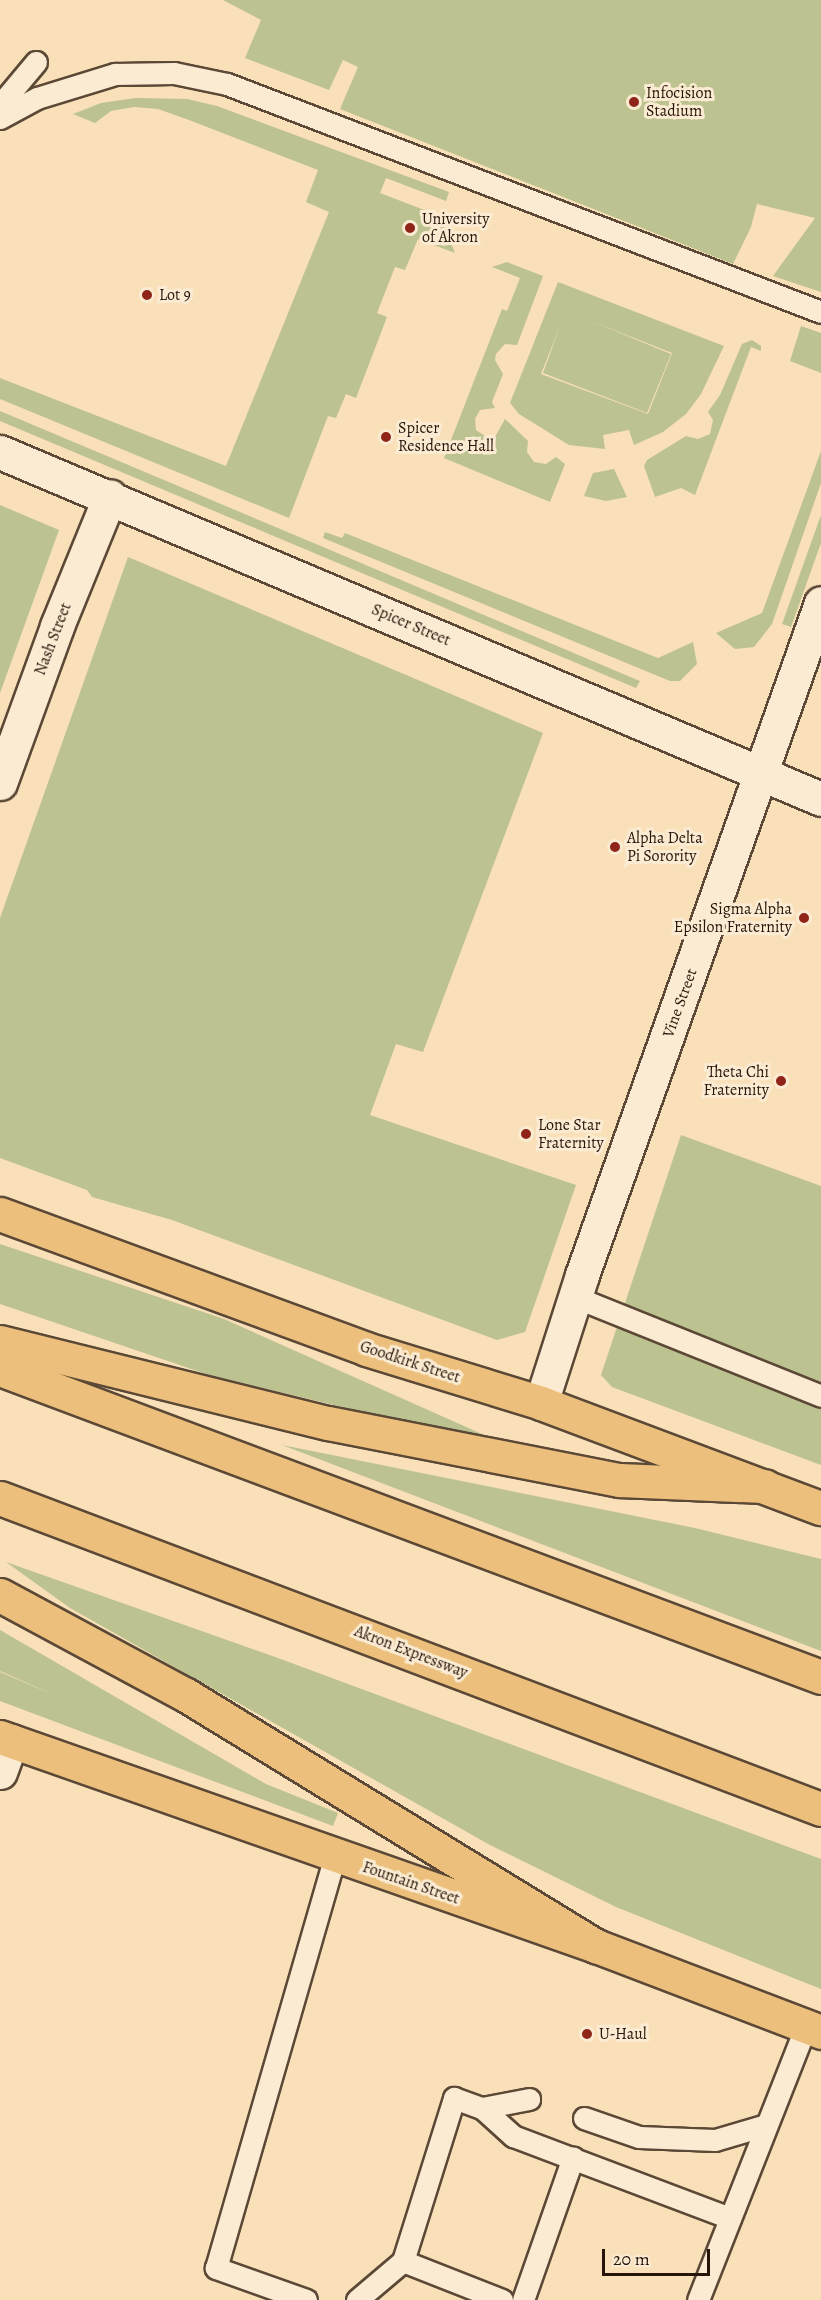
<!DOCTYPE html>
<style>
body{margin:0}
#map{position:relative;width:821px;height:2300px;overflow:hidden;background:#f9e0b9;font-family:Alegreya,serif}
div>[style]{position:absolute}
.green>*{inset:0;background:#bcc290}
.roads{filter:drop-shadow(2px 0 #5b4836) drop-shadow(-2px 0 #5b4836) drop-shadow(0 2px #5b4836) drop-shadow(0 -2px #5b4836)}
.lane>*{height:21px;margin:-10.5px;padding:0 10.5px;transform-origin:10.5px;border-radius:10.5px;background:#fbebd2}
.street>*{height:33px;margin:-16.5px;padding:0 16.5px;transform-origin:16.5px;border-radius:16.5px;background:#fbebd2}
.secondary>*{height:33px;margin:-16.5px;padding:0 16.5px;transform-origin:16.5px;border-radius:16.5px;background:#fbebd2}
.primary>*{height:33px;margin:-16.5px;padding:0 16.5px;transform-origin:16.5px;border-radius:16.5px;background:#ecc07c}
.highway>*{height:33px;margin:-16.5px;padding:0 16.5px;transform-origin:16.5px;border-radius:16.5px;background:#ecc07c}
.dots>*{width:16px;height:16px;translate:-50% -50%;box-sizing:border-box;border:3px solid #fbebd2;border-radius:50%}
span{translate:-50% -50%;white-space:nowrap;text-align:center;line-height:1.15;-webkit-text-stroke:6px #fbebd2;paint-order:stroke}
.poi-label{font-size:16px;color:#26150a}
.left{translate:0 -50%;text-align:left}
.right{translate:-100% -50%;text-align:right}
.street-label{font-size:16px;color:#26150a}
.scale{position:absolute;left:602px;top:2249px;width:108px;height:27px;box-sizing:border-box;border:3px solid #26150a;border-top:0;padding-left:8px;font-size:18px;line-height:21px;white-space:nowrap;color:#26150a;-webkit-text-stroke:4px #fbebd2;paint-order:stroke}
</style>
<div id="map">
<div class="green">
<i style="clip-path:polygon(223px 0,821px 0,821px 292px,773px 276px,815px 218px,757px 204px,751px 227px,733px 264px,340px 109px,358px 67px,343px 60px,329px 90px,245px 58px,261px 20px)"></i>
<i style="clip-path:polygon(136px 98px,187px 99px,217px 106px,449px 192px,446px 201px,386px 178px,380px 193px,440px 216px,455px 253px,418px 239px,405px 270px,395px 267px,377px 313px,387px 317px,356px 398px,346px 394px,336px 418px,328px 416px,289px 518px,0 399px,0 378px,226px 466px,329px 212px,306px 202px,318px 170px,189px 120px,158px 109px,134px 107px,111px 111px,95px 123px,73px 114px,101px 103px)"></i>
<i style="clip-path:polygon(507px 262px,543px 276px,517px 345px,505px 344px,496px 354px,495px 360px,503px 374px,492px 402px,495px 408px,480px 410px,475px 419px,476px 430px,485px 436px,495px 437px,505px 419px,528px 441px,527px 452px,534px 462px,546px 464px,556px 457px,565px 464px,550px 502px,444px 458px,502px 309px,507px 311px,520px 278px,492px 267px)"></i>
<i style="clip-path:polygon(evenodd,558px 282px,724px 346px,701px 394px,686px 414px,663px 432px,634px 445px,629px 430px,603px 435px,605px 449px,569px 445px,519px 414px,510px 403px,558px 282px,586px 319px,672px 353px,648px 414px,541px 374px,560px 326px,543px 373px,647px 413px,671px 354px,586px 319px)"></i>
<i style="clip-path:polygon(801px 326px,821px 333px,821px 373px,790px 361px)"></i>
<i style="clip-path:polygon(752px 340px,761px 346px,761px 351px,751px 347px,695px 495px,681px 488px,655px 497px,644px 466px,647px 460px,686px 436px,698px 439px,710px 434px,713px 420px,708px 412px,720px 395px,742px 344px)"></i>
<i style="clip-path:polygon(0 411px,316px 544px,640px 681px,636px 688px,226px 516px,0 421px)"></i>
<i style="clip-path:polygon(821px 451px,821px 483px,772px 624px,754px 647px,735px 649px,716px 633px,762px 613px)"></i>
<i style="clip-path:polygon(614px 469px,627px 497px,606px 501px,584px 496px,593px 473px)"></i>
<i style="clip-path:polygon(0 505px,59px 530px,0 693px)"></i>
<i style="clip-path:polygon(821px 515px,821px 543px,791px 627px,782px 624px)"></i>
<i style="clip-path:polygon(325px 532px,342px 538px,345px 533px,658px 658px,693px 642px,697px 664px,680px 681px,670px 681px,323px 538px)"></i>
<i style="clip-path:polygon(128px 557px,543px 733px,423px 1052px,396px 1044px,370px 1115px,576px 1185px,525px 1332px,497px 1340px,172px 1220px,92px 1197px,87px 1190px,0 1158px,0 918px)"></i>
<i style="clip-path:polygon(681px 1135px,821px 1186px,821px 1465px,612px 1387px,601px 1375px)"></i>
<i style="clip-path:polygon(0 1244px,224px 1319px,511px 1447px,212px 1376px,0 1304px)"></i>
<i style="clip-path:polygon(282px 1445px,695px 1528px,821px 1559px,821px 1651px)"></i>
<i style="clip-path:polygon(6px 1562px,278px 1658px,821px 1859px,821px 1989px,616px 1907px,490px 1845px,70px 1608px)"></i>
<i style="clip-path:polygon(0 1630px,266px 1784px,338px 1813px,333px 1826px,0 1701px,0 1672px,59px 1697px,0 1671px)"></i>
</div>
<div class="roads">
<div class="lane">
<i style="left:0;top:105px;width:56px;rotate:-50.1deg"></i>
<i style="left:0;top:118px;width:42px;rotate:-28.4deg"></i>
<i style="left:37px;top:98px;width:82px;rotate:-17.1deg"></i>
<i style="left:115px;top:74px;width:59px;rotate:-1deg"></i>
<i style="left:174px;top:73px;width:54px;rotate:11.7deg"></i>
<i style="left:227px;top:84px;width:636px;rotate:21deg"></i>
<i style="left:575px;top:1297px;width:265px;rotate:21.9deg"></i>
<i style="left:482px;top:2108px;width:48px;rotate:-10.8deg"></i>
<i style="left:584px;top:2118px;width:58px;rotate:19.1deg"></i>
<i style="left:639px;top:2137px;width:76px;rotate:2.3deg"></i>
<i style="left:715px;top:2140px;width:53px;rotate:-16.4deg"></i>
<i style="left:306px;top:2300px;width:96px;rotate:-160.4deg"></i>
<i style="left:216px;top:2268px;width:429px;rotate:-73.9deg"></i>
<i style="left:357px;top:2300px;width:60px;rotate:-40.3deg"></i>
<i style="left:502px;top:2300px;width:106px;rotate:-158.5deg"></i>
<i style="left:403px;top:2261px;width:171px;rotate:-72.6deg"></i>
<i style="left:454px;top:2098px;width:30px;rotate:20deg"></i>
<i style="left:482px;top:2108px;width:42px;rotate:42.1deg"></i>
<i style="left:513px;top:2136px;width:232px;rotate:20.7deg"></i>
<i style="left:523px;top:2300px;width:151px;rotate:-70.7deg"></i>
<i style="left:698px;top:2300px;width:295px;rotate:-68.5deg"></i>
</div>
<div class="street">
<i style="left:0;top:783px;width:167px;rotate:-70deg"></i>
<i style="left:57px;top:626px;width:140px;rotate:-67.8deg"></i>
<i style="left:541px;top:1403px;width:134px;rotate:-72.2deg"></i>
<i style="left:582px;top:1275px;width:713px;rotate:-70.42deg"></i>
<i style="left:0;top:1772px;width:33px;rotate:-70deg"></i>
</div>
<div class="secondary">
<i style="left:0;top:452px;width:891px;rotate:22.91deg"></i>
</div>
<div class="primary">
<i style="left:0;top:1214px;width:390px;rotate:20.2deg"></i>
<i style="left:366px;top:1349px;width:183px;rotate:17.1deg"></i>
<i style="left:541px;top:1403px;width:299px;rotate:20.6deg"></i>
<i style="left:0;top:1737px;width:632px;rotate:19.32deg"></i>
<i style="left:596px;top:1946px;width:241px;rotate:20.9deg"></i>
</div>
<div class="highway">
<i style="left:0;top:1342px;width:338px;rotate:13.9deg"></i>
<i style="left:328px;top:1423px;width:297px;rotate:11.1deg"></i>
<i style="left:619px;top:1480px;width:146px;rotate:2.4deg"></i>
<i style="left:0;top:1369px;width:877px;rotate:20.56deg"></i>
<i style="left:0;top:1498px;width:878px;rotate:20.75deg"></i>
<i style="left:0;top:1595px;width:211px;rotate:28.3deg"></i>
<i style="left:186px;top:1695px;width:481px;rotate:31.5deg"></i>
</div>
</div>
<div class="dots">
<i style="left:634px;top:102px;background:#8f2418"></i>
<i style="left:410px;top:228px;background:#8f2418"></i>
<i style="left:147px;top:295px;background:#8f2418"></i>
<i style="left:386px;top:437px;background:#8f2418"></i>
<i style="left:615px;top:847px;background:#8f2418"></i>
<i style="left:804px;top:918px;background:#8f2418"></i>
<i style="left:781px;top:1081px;background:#8f2418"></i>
<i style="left:526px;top:1134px;background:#8f2418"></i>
<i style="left:587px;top:2034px;background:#8f2418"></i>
</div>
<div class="poi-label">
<span class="left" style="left:646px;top:102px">Infocision<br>Stadium</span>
<span class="left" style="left:422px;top:228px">University<br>of Akron</span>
<span class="left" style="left:159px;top:295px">Lot 9</span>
<span class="left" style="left:398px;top:437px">Spicer<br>Residence Hall</span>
<span class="left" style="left:627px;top:847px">Alpha Delta<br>Pi Sorority</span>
<span class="right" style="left:792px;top:918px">Sigma Alpha<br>Epsilon Fraternity</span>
<span class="right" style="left:769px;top:1081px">Theta Chi<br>Fraternity</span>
<span class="left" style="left:538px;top:1134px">Lone Star<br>Fraternity</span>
<span class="left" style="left:599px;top:2034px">U-Haul</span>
</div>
<div class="street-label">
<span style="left:411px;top:625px;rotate:23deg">Spicer Street</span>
<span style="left:53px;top:639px;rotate:-69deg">Nash Street</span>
<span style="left:680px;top:1003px;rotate:-70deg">Vine Street</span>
<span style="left:410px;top:1362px;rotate:18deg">Goodkirk Street</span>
<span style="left:411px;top:1652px;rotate:21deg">Akron Expressway</span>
<span style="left:411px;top:1883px;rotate:19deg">Fountain Street</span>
</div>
<div class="scale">20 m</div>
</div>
